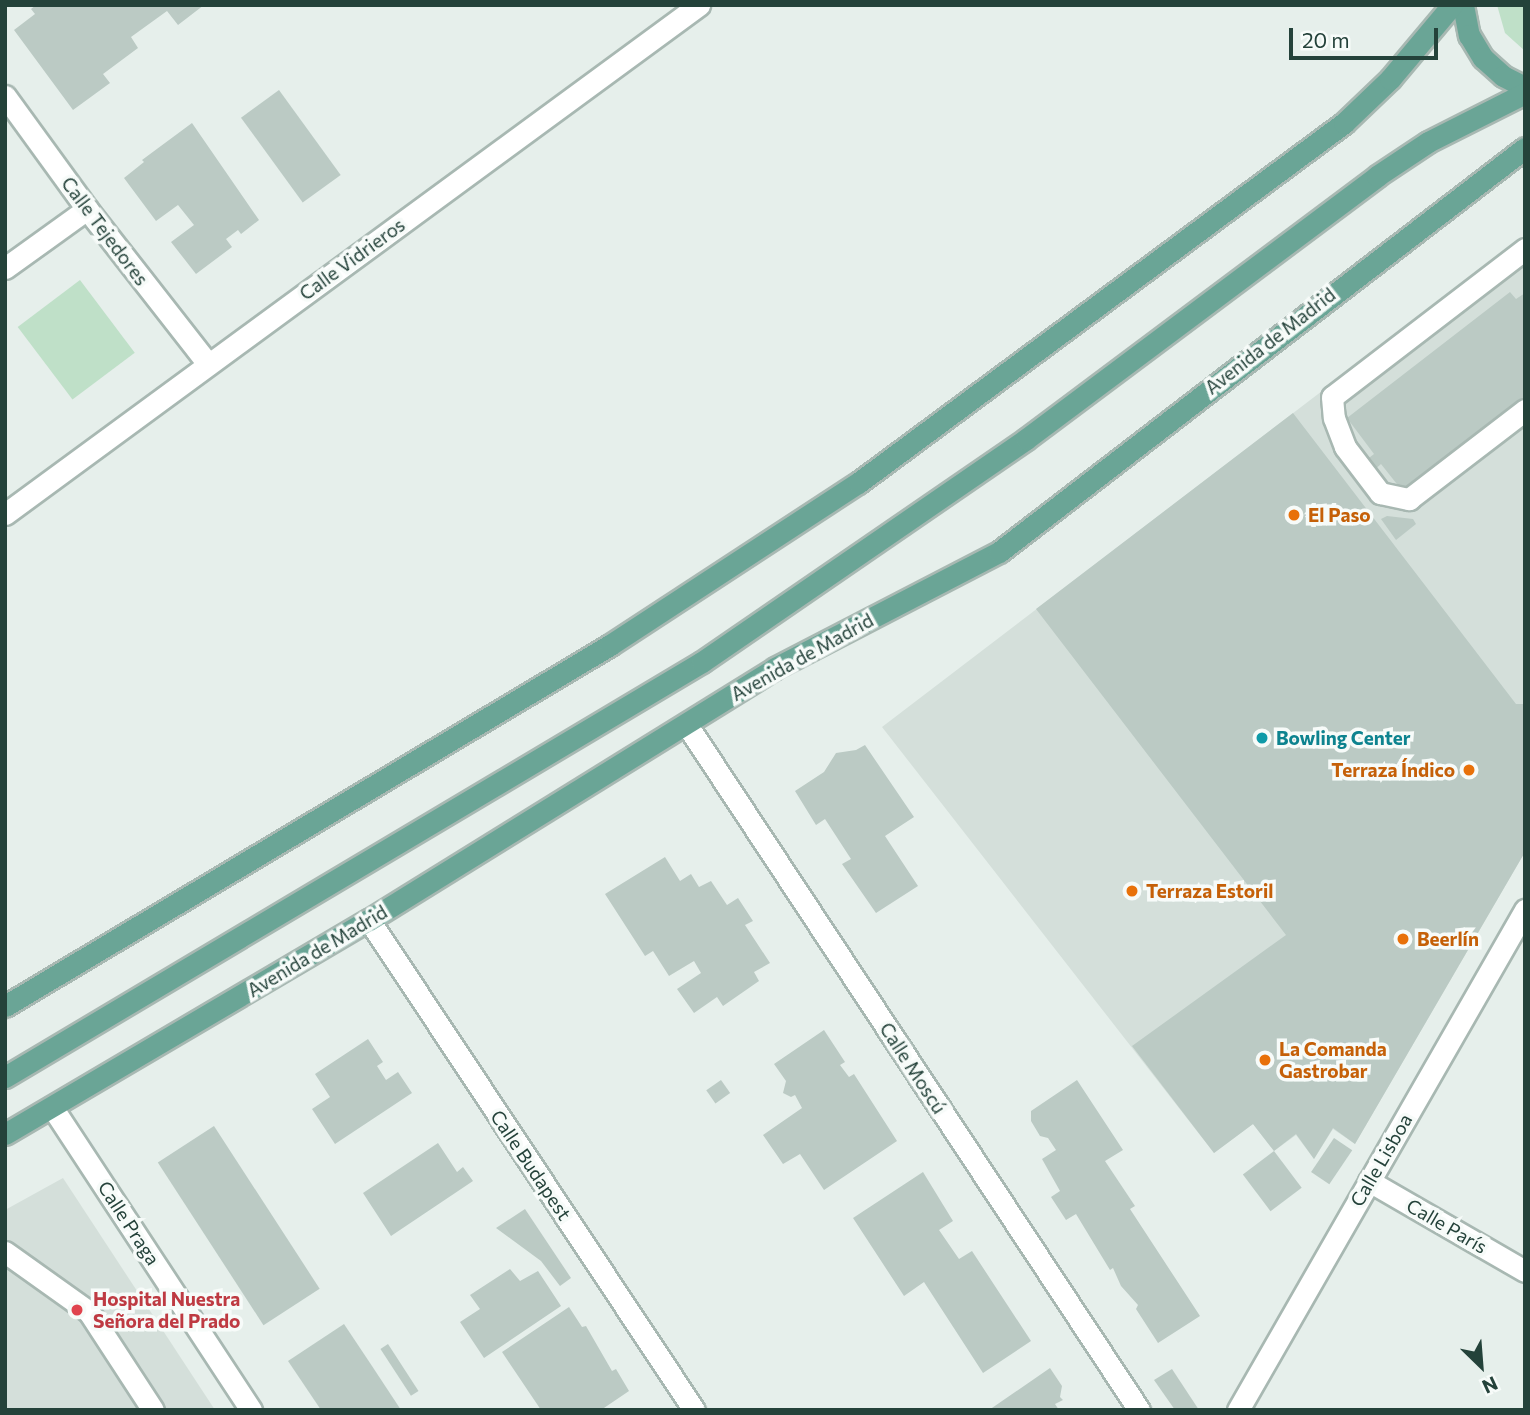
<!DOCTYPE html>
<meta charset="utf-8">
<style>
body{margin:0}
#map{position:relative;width:1530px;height:1415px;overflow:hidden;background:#e6efeb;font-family:Commissioner,sans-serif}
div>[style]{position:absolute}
.built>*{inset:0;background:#d4dfda}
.green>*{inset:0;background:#bfe0c8;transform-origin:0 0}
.building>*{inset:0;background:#bbcac4;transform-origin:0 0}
.roads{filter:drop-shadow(2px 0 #a8b8b2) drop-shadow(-2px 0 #a8b8b2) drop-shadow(0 2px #a8b8b2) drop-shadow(0 -2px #a8b8b2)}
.minor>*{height:21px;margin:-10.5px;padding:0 10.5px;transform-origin:10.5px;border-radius:10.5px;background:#fff}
.major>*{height:21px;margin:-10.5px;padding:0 10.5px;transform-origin:10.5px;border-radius:10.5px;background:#6aa596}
.dots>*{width:19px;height:19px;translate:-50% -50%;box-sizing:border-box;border:4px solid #f7fbf9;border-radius:50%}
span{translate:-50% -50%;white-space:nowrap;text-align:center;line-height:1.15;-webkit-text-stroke:7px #f7fbf9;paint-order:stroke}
.street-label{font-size:19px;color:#24423a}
.food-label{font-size:19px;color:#c56008;font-weight:700}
.left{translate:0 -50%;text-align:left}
.right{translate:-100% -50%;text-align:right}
.culture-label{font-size:19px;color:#0d838f;font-weight:700}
.health-label{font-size:19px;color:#be3a42;font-weight:700}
.frame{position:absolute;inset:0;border:7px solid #24423a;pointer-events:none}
.north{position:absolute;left:1446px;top:1331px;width:70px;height:70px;-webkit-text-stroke:5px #f7fbf9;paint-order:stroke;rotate:155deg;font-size:19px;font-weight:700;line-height:28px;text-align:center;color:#24423a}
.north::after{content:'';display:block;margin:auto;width:24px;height:32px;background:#24423a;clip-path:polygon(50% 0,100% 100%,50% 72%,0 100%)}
.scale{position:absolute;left:1289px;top:28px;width:149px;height:32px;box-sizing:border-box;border:4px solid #24423a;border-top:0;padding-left:9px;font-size:21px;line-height:24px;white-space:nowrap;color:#24423a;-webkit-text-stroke:5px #f7fbf9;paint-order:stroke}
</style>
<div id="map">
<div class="built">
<i style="clip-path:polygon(1525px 236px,1525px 852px,1355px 1144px,1333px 1129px,1314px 1159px,1296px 1135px,1274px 1151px,1253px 1124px,1214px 1153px,882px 727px)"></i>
<i style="clip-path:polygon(63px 1178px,215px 1410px,5px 1410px,5px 1210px)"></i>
</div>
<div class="green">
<i style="clip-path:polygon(1497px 5px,1525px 5px,1525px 51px,1505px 33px)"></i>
<i style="left:80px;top:280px;width:91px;height:78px;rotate:53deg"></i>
</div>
<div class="building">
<i style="clip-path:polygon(36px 5px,204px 5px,178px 25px,167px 11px,131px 37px,138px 48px,103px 74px,110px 83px,73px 110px,14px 30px,35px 14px,31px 9px)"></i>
<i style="left:279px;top:90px;width:105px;height:47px;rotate:54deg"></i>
<i style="clip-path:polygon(192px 123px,259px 220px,241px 234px,238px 230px,226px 239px,232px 247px,196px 274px,171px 242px,194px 225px,178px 205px,156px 221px,124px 178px,144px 162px,142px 160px)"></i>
<i style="clip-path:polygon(1510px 292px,1516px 299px,1525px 293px,1525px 399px,1404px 493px,1381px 464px,1372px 472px,1365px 461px,1374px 454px,1347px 418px)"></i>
<i style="clip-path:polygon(1293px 413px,1516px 704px,1525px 704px,1525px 852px,1355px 1144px,1333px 1128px,1314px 1159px,1296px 1134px,1274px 1151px,1253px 1124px,1214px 1153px,1132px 1046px,1286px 935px,1036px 609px)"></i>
<i style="clip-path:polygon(1387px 516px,1413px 519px,1416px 524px,1396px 540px,1381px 519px)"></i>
<i style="clip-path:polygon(865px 745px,914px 817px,885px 836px,918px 886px,876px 913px,842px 864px,851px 859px,825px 819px,816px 825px,795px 791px,824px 772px,836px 753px,856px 750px)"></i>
<i style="clip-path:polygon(665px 857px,680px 881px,691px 874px,699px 887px,711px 881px,727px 905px,738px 898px,753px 921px,745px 925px,770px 963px,754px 972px,759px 981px,723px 1006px,717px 997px,694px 1013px,677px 989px,701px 973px,694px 961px,669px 976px,653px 951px,645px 956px,605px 894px)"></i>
<i style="clip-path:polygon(824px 1030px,845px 1062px,840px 1065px,849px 1077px,854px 1074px,897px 1141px,824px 1190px,800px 1154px,783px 1164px,763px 1135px,802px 1108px,795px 1095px,791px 1097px,783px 1093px,786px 1081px,774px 1064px)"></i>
<i style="clip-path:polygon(368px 1039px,383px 1062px,377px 1066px,386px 1080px,398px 1072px,412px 1093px,335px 1144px,312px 1109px,330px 1097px,315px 1074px)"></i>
<i style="left:721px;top:1080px;width:16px;height:18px;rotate:55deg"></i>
<i style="clip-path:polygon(1077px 1080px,1123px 1150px,1105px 1161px,1135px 1206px,1130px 1209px,1200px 1316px,1158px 1343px,1136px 1309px,1138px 1305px,1121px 1286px,1113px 1268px,1110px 1270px,1076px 1214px,1066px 1220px,1051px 1197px,1060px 1191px,1042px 1159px,1056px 1150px,1048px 1138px,1040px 1136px,1031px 1121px,1031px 1111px)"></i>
<i style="left:214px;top:1126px;width:194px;height:67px;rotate:57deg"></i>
<i style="left:1334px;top:1138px;width:22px;height:41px;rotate:34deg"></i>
<i style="clip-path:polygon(438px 1143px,457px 1172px,463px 1167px,473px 1181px,391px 1236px,363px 1193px)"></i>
<i style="left:1274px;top:1151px;width:46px;height:39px;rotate:53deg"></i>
<i style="clip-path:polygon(923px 1172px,953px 1221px,939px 1230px,959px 1259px,972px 1251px,1031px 1341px,983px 1373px,924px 1282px,904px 1296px,853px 1218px)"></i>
<i style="clip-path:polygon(525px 1209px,571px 1278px,560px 1286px,541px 1261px,496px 1228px)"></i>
<i style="clip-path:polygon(510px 1269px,520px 1281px,538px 1271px,561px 1306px,484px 1358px,460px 1322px,480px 1309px,470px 1295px)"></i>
<i style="clip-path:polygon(569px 1307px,582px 1327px,586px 1326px,612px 1371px,616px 1369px,629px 1391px,601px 1410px,541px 1410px,502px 1352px)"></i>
<i style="clip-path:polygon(344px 1324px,372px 1366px,401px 1410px,321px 1410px,288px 1361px)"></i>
<i style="left:388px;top:1344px;width:56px;height:9px;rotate:57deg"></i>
<i style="clip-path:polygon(1050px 1368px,1062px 1386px,1060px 1397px,1063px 1400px,1055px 1404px,1059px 1410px,989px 1410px)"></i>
<i style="clip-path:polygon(1172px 1369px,1199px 1410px,1175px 1410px,1154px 1380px)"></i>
</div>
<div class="roads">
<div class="minor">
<i style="left:5px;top:96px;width:140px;rotate:54deg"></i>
<i style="left:87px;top:209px;width:197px;rotate:52deg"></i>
<i style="left:1525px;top:249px;width:243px;rotate:142.5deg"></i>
<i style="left:1332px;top:397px;width:21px;rotate:85deg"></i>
<i style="left:1334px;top:418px;width:31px;rotate:69deg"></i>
<i style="left:1345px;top:447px;width:58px;rotate:52.7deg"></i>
<i style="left:1380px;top:493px;width:30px;rotate:12deg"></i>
<i style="left:1409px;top:499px;width:146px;rotate:-37.5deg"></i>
<i style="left:5px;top:268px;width:101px;rotate:-35.7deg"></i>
<i style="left:5px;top:514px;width:861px;rotate:-36.26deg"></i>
<i style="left:687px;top:725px;width:821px;rotate:56.58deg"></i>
<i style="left:369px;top:920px;width:588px;rotate:56.45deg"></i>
<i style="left:52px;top:1107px;width:363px;rotate:56.7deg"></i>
<i style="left:1369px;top:1181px;width:180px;rotate:30deg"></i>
<i style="left:5px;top:1252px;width:103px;rotate:35.5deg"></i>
<i style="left:89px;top:1312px;width:117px;rotate:56.9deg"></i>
<i style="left:1238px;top:1410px;width:577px;rotate:-60.14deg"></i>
</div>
<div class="major">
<i style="left:1463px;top:5px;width:31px;rotate:79deg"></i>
<i style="left:1469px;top:35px;width:27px;rotate:59deg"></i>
<i style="left:1483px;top:58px;width:27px;rotate:42deg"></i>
<i style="left:1503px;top:76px;width:25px;rotate:27deg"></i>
<i style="left:5px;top:1006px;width:705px;rotate:-30.82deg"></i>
<i style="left:610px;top:645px;width:296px;rotate:-33.2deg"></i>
<i style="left:858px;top:483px;width:605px;rotate:-36.53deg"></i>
<i style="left:1344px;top:123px;width:64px;rotate:-43.7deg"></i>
<i style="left:1390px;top:79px;width:97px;rotate:-50deg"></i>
<i style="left:5px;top:1077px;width:811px;rotate:-30.77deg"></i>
<i style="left:702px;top:662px;width:393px;rotate:-34.5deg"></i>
<i style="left:1026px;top:439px;width:439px;rotate:-36.8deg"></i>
<i style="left:1377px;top:176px;width:61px;rotate:-33.7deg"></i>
<i style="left:1428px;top:142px;width:109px;rotate:-26.8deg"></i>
<i style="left:5px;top:1134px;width:422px;rotate:-30.5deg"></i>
<i style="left:369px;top:920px;width:478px;rotate:-31.8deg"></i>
<i style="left:775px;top:668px;width:252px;rotate:-27.4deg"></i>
<i style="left:999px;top:552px;width:663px;rotate:-37.53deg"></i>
</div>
</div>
<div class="dots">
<i style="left:1294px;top:515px;background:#e8710a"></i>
<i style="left:1262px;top:738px;background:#0f9aa8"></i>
<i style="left:1469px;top:770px;background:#e8710a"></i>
<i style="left:1132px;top:891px;background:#e8710a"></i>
<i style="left:1403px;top:939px;background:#e8710a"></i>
<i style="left:1265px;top:1060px;background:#e8710a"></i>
<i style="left:77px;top:1310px;background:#e0444e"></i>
</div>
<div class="street-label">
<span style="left:105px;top:231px;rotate:53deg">Calle Tejedores</span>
<span style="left:352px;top:259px;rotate:-36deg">Calle Vidrieros</span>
<span style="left:1270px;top:341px;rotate:-38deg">Avenida de Madrid</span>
<span style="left:802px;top:657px;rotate:-29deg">Avenida de Madrid</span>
<span style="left:317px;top:951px;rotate:-31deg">Avenida de Madrid</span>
<span style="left:913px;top:1068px;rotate:57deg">Calle Moscú</span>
<span style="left:1381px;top:1160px;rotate:-60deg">Calle Lisboa</span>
<span style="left:531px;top:1165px;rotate:56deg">Calle Budapest</span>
<span style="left:129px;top:1223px;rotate:57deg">Calle Praga</span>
<span style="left:1447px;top:1226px;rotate:30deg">Calle París</span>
</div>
<div class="food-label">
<span class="left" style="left:1308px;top:515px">El Paso</span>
<span class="right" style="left:1455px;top:770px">Terraza Índico</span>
<span class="left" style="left:1146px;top:891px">Terraza Estoril</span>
<span class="left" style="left:1417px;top:939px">Beerlín</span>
<span class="left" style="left:1279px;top:1060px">La Comanda<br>Gastrobar</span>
</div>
<div class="culture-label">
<span class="left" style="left:1276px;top:738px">Bowling Center</span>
</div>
<div class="health-label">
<span class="left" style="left:93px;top:1310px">Hospital Nuestra<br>Señora del Prado</span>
</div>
<div class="frame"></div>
<div class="north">N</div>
<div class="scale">20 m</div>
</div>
